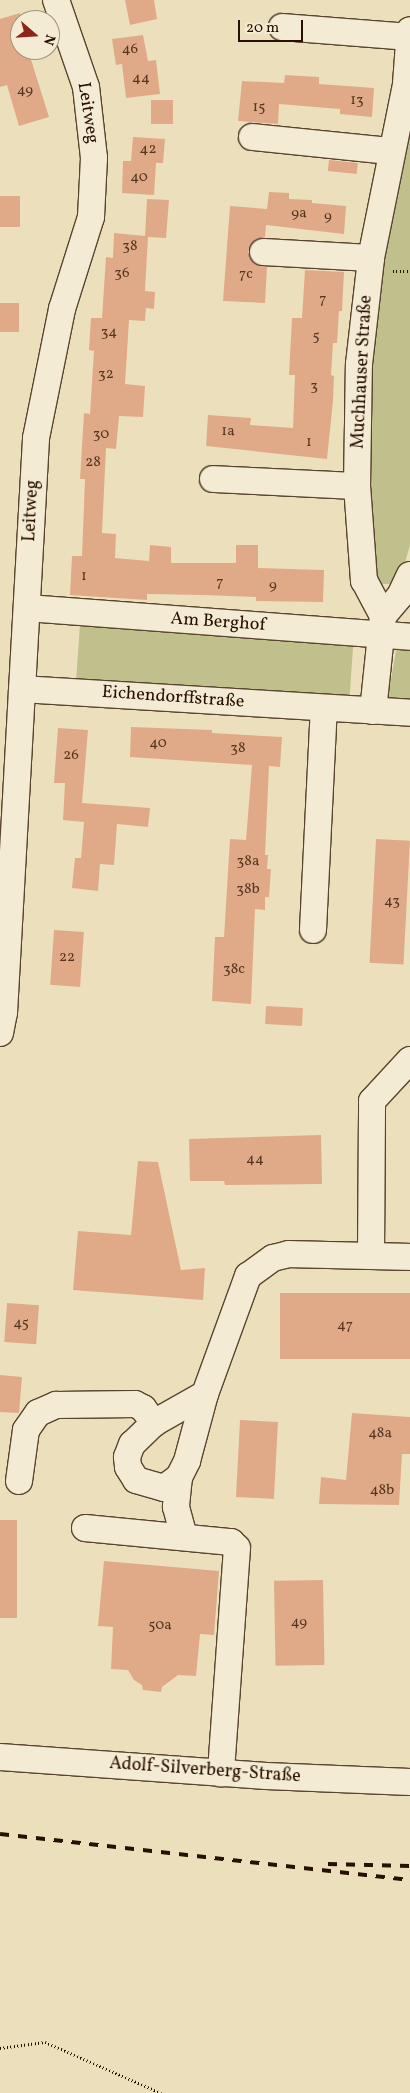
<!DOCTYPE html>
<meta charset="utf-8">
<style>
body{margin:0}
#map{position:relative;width:410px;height:2093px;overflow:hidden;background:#ece0bc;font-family:Vollkorn,serif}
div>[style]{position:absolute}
.green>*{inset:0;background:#bfc08c;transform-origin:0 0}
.building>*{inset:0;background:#e0aa88;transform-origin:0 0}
.path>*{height:3px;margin-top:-1.5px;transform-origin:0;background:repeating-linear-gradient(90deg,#281000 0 1px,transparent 0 3.5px)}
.roads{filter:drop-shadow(1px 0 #59442f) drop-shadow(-1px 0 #59442f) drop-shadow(0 1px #59442f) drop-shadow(0 -1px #59442f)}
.minor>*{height:26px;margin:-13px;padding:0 13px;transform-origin:13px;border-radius:13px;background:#f3ebd3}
.rail>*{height:4px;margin-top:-2px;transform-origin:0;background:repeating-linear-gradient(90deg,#281000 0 9px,transparent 0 18px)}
span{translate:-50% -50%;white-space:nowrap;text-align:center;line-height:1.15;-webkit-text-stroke:4.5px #f3ebd3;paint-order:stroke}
.number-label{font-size:15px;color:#563622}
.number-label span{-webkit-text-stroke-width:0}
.street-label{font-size:18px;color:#281000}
.north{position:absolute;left:10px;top:10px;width:50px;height:50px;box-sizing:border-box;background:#f3ebd3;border:1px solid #a2937f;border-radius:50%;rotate:109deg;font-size:14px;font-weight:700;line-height:20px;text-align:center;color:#281000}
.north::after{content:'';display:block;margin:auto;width:18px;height:22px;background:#8f2418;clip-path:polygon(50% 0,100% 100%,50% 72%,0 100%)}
.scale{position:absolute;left:238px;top:20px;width:65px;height:22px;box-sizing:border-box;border:2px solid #281000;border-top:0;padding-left:6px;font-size:15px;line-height:18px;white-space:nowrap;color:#281000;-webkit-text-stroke:4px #f3ebd3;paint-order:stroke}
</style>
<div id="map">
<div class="green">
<i style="clip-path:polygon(410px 105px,410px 545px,401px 577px,391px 584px,379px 584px,372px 578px,368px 396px,379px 275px)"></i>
<i style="left:80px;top:624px;width:274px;height:58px;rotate:4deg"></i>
<i style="clip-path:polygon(397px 645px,410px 646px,410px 703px,387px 702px)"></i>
</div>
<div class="building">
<i style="clip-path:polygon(125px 0,154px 0,157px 19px,130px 25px)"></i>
<i style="clip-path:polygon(20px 13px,20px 50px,28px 50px,49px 117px,19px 126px,7px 85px,0 87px,0 19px)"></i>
<i style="clip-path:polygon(143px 35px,148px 61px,156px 60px,160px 94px,126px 98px,122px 64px,116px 65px,112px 39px)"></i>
<i style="clip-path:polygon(285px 75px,319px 77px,319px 84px,374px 88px,372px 117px,340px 114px,340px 109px,279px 104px,278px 124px,238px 121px,242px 81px,284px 83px)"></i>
<i style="left:151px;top:100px;width:22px;height:24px"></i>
<i style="clip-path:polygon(133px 137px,165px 139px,163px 163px,156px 163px,154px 195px,122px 193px,123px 161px,131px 161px)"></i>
<i style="left:329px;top:160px;width:29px;height:11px;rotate:6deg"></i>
<i style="clip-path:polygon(269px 192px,289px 193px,289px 199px,312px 200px,312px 203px,346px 206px,344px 234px,266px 225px,265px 237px,256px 239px,248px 252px,254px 264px,267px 267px,265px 303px,223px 301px,230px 206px,267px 209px)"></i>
<i style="left:0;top:196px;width:20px;height:31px"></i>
<i style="clip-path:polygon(147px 199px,169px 200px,166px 238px,148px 237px,145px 291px,155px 292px,154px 309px,146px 308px,145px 321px,129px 320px,125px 384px,145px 386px,143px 417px,119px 416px,116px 449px,106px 448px,102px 533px,116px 534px,115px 558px,149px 561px,150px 545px,171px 547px,171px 563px,236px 563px,236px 545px,258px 545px,258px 568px,324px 570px,323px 602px,256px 601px,256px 597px,203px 595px,147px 594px,147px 600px,70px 595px,72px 556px,82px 556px,85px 479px,80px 479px,84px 413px,90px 414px,94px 351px,89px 350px,91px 318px,102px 318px,106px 257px,113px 258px,114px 233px,145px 236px)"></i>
<i style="clip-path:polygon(305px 270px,344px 272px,342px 311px,339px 311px,337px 343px,333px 343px,331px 375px,334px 376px,333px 401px,327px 459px,206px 446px,208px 415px,251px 418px,250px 425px,293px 428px,295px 375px,289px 375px,292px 318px,302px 318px)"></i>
<i style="left:0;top:303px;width:19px;height:29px"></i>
<i style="clip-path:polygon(131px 727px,212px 730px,212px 733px,282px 737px,280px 767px,269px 766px,265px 855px,268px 855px,267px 869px,271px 869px,269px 897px,265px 897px,265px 910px,255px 909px,251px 1004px,212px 1001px,215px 937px,224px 937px,230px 839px,246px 840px,252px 765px,130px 757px)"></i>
<i style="clip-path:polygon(58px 728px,88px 730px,82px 803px,150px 808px,148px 827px,117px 824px,114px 865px,100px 864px,98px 891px,72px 888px,75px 858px,81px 858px,84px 822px,63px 820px,65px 783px,54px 783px)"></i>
<i style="left:376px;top:839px;width:34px;height:124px;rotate:3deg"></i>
<i style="left:54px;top:930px;width:30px;height:55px;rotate:4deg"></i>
<i style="left:266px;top:1006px;width:37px;height:18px;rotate:3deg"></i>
<i style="clip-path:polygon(321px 1135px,322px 1184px,225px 1185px,224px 1181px,190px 1181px,189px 1139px)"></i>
<i style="clip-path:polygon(138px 1161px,158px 1162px,181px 1270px,205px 1268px,203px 1300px,73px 1290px,78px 1231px,131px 1235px)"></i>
<i style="left:280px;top:1293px;width:130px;height:66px"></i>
<i style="left:7px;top:1303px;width:32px;height:39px;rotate:4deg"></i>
<i style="clip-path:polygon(0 1375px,22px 1377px,19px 1413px,0 1412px)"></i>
<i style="clip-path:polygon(352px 1413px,410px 1417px,410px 1454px,402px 1454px,399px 1505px,319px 1504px,321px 1477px,346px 1480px)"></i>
<i style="left:240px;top:1420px;width:38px;height:77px;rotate:3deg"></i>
<i style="left:0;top:1520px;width:17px;height:98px"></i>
<i style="clip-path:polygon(104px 1561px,219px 1571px,214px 1635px,200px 1634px,196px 1676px,178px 1675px,162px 1687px,161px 1692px,143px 1690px,142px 1685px,134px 1680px,128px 1670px,111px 1669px,113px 1627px,98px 1626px)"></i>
<i style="left:323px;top:1580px;width:85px;height:49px;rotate:89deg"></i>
</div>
<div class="path">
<i style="left:393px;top:271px;width:17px"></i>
<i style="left:0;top:2048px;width:45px;rotate:-7.6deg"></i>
<i style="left:45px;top:2042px;width:127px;rotate:23.7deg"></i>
</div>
<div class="roads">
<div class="minor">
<i style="left:282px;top:27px;width:128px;rotate:4.5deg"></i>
<i style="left:252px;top:137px;width:140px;rotate:5.8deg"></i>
<i style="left:263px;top:252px;width:108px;rotate:3.2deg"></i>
<i style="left:213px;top:479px;width:144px;rotate:2.8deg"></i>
<i style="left:27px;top:608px;width:384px;rotate:4.3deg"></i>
<i style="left:383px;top:616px;width:26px;rotate:-50deg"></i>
<i style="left:400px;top:596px;width:23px;rotate:-65deg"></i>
<i style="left:22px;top:689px;width:389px;rotate:3.5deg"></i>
<i style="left:373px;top:711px;width:96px;rotate:-84deg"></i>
<i style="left:383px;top:616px;width:40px;rotate:-118deg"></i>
<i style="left:364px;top:581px;width:95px;rotate:-94.2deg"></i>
<i style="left:357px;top:486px;width:122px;rotate:-89.1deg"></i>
<i style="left:359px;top:364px;width:107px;rotate:-83.5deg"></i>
<i style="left:371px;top:258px;width:177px;rotate:-78.6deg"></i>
<i style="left:406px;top:84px;width:54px;rotate:-85.8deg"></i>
<i style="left:313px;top:930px;width:222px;rotate:-87.2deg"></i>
<i style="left:0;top:1033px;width:20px;rotate:-79deg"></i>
<i style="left:4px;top:1013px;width:576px;rotate:-86.81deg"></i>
<i style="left:36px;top:438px;width:132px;rotate:-78.6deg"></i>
<i style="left:62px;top:309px;width:96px;rotate:-72.5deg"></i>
<i style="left:91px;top:217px;width:59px;rotate:-87.1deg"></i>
<i style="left:94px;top:158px;width:71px;rotate:-96.4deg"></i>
<i style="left:86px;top:87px;width:92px;rotate:-109deg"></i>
<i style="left:371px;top:1256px;width:155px;rotate:-89.6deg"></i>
<i style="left:372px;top:1101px;width:56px;rotate:-47.2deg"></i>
<i style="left:205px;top:1394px;width:59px;rotate:150.4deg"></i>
<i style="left:154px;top:1423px;width:30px;rotate:136deg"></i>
<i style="left:132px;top:1444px;width:14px;rotate:111deg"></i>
<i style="left:127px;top:1457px;width:10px;rotate:84deg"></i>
<i style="left:128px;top:1467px;width:15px;rotate:58deg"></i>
<i style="left:136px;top:1480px;width:29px;rotate:16deg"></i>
<i style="left:164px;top:1488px;width:19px;rotate:-36deg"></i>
<i style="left:179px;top:1477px;width:18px;rotate:-63deg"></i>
<i style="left:187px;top:1461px;width:69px;rotate:-75deg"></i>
<i style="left:205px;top:1394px;width:126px;rotate:-70deg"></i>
<i style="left:248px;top:1276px;width:31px;rotate:-36deg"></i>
<i style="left:273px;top:1258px;width:16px;rotate:-14deg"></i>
<i style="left:289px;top:1254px;width:121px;rotate:1.4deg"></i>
<i style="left:179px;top:1477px;width:30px;rotate:96deg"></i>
<i style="left:176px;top:1507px;width:31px;rotate:75deg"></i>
<i style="left:19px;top:1481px;width:51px;rotate:-82.2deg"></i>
<i style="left:26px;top:1430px;width:21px;rotate:-55deg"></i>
<i style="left:38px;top:1413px;width:20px;rotate:-24deg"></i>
<i style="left:56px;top:1405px;width:79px;rotate:-0.7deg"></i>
<i style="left:135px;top:1404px;width:9px;rotate:27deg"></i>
<i style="left:143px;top:1408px;width:19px;rotate:54deg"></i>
<i style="left:85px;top:1528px;width:147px;rotate:5.5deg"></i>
<i style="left:231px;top:1542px;width:8px;rotate:45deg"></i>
<i style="left:237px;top:1548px;width:226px;rotate:94.1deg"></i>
<i style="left:0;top:1757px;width:267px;rotate:4.1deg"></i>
<i style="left:266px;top:1776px;width:144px;rotate:2.4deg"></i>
</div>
</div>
<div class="rail">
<i style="left:0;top:1834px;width:413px;rotate:6.4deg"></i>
<i style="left:328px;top:1864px;width:82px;rotate:1.4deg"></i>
</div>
<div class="number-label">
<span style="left:130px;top:50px">46</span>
<span style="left:141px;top:79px">44</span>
<span style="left:25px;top:91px">49</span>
<span style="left:357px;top:101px">13</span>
<span style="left:259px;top:108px">15</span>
<span style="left:148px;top:150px">42</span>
<span style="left:139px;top:178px">40</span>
<span style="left:299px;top:214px">9a</span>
<span style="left:328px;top:217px">9</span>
<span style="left:130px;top:247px">38</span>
<span style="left:122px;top:274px">36</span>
<span style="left:246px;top:275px">7c</span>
<span style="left:323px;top:300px">7</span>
<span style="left:109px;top:333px">34</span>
<span style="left:316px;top:337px">5</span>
<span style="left:106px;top:375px">32</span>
<span style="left:314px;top:387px">3</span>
<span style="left:228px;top:432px">1a</span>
<span style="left:101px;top:435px">30</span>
<span style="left:309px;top:443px">1</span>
<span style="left:93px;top:463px">28</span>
<span style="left:84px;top:577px">1</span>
<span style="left:220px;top:583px">7</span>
<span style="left:273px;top:586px">9</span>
<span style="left:158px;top:744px">40</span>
<span style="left:238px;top:749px">38</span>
<span style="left:71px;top:756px">26</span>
<span style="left:248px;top:862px">38a</span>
<span style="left:248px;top:890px">38b</span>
<span style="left:392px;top:902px">43</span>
<span style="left:67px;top:958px">22</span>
<span style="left:234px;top:970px">38c</span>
<span style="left:255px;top:1160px">44</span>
<span style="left:21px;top:1324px">45</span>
<span style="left:345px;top:1326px">47</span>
<span style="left:380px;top:1434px">48a</span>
<span style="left:382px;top:1491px">48b</span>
<span style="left:299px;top:1623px">49</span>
<span style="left:160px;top:1626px">50a</span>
</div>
<div class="street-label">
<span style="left:87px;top:113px;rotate:81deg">Leitweg</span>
<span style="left:363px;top:372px;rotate:-87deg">Muchhauser Straße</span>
<span style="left:32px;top:511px;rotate:-87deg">Leitweg</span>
<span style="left:218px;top:623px;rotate:4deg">Am Berghof</span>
<span style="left:173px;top:698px;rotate:4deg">Eichendorffstraße</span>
<span style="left:205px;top:1771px;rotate:4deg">Adolf-Silverberg-Straße</span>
</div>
<div class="north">N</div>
<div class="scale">20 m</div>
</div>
